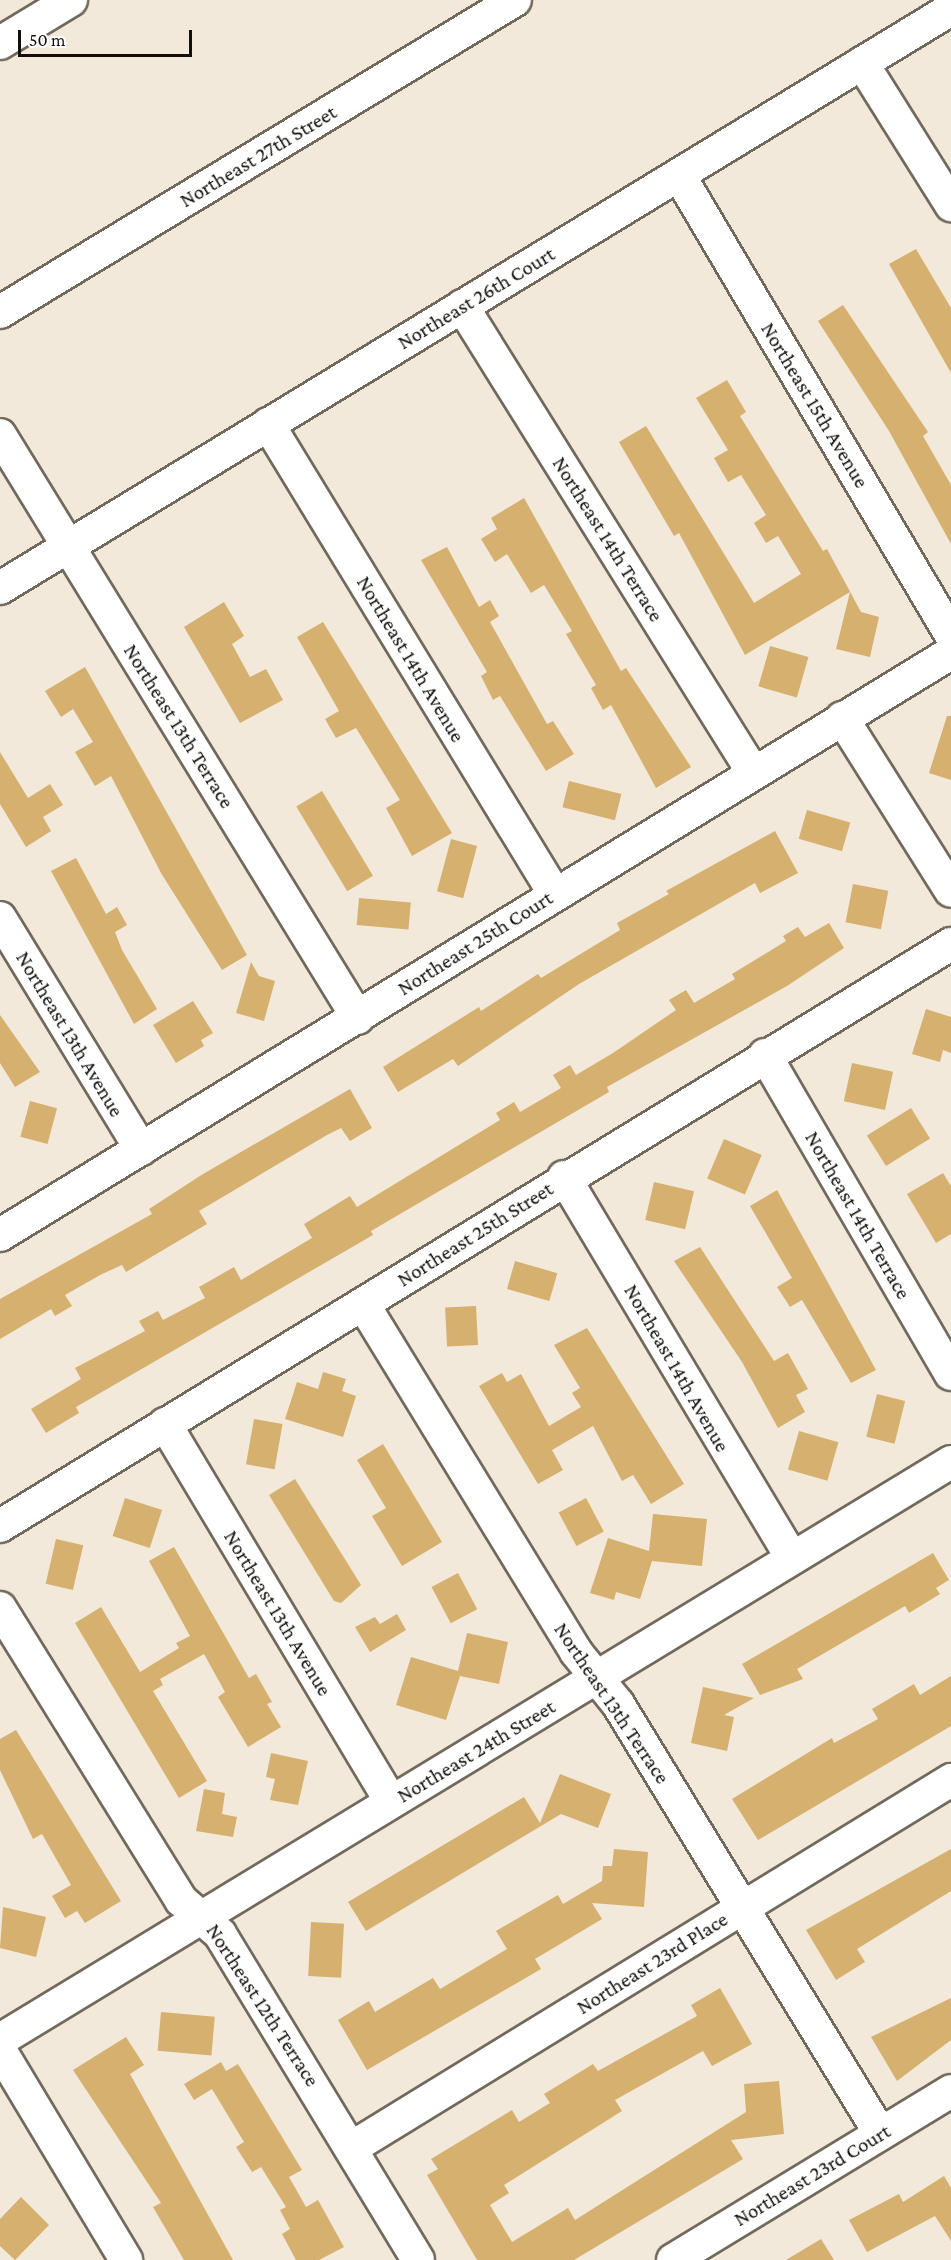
<!DOCTYPE html>
<style>
body{margin:0}
#map{position:relative;width:951px;height:2260px;overflow:hidden;background:#f2e9da;font-family:"Crimson Pro",serif}
div>[style]{position:absolute}
.building>*{inset:0;background:#d6b06e;transform-origin:0 0}
.roads{filter:drop-shadow(2px 0 #71695c) drop-shadow(-2px 0 #71695c) drop-shadow(0 2px #71695c) drop-shadow(0 -2px #71695c)}
.minor>*{height:32px;margin:-16px;padding:0 16px;transform-origin:16px;border-radius:16px;background:#fff}
span{translate:-50% -50%;white-space:nowrap;text-align:center;line-height:1.15;-webkit-text-stroke:4.5px #fff;paint-order:stroke}
.street-label{font-size:21px;color:#120f0a}
.scale{position:absolute;left:18px;top:30px;width:174px;height:27px;box-sizing:border-box;border:3px solid #120f0a;border-top:0;padding-left:8px;font-size:18px;line-height:21px;white-space:nowrap;color:#120f0a;-webkit-text-stroke:4px #fff;paint-order:stroke}
</style>
<div id="map">
<div class="building">
<i style="clip-path:polygon(916px 249px,951px 308px,951px 373px,889px 264px)"></i>
<i style="clip-path:polygon(843px 305px,928px 432px,923px 436px,951px 485px,951px 544px,889px 431px,818px 321px)"></i>
<i style="clip-path:polygon(727px 380px,746px 412px,740px 416px,823px 551px,827px 549px,861px 612px,879px 617px,870px 657px,836px 649px,850px 592px,745px 655px,679px 533px,674px 536px,619px 442px,646px 426px,754px 603px,801px 574px,778px 536px,766px 543px,754px 523px,766px 515px,741px 475px,728px 482px,714px 458px,728px 450px,696px 398px)"></i>
<i style="clip-path:polygon(524px 498px,621px 671px,626px 668px,691px 767px,656px 788px,611px 705px,603px 710px,591px 688px,596px 685px,566px 634px,572px 631px,544px 585px,531px 593px,507px 554px,495px 562px,481px 539px,497px 529px,491px 518px)"></i>
<i style="clip-path:polygon(447px 547px,479px 607px,490px 600px,499px 616px,490px 622px,547px 724px,553px 721px,574px 754px,546px 771px,500px 696px,493px 700px,481px 676px,487px 672px,421px 560px)"></i>
<i style="clip-path:polygon(224px 602px,244px 636px,232px 644px,250px 677px,266px 669px,283px 700px,240px 723px,184px 627px)"></i>
<i style="clip-path:polygon(323px 622px,452px 833px,412px 856px,386px 808px,400px 800px,356px 728px,336px 738px,325px 719px,339px 711px,297px 637px)"></i>
<i style="left:770px;top:646px;width:40px;height:42px;rotate:16deg"></i>
<i style="clip-path:polygon(85px 667px,247px 955px,222px 970px,161px 873px,111px 776px,95px 786px,75px 752px,93px 742px,73px 709px,61px 717px,45px 691px)"></i>
<i style="clip-path:polygon(947px 716px,951px 716px,951px 780px,929px 773px)"></i>
<i style="clip-path:polygon(0 752px,28px 798px,50px 784px,63px 805px,43px 817px,51px 831px,26px 847px,0 804px)"></i>
<i style="left:569px;top:781px;width:54px;height:27px;rotate:14deg"></i>
<i style="left:322px;top:791px;width:99px;height:30px;rotate:59deg"></i>
<i style="left:807px;top:810px;width:45px;height:30px;rotate:16deg"></i>
<i style="clip-path:polygon(775px 831px,798px 873px,760px 893px,755px 883px,579px 984px,458px 1066px,453px 1059px,398px 1092px,383px 1067px,479px 1007px,481px 1011px,538px 974px,541px 978px,620px 930px,617px 923px,669px 894px,666px 891px)"></i>
<i style="left:451px;top:839px;width:27px;height:54px;rotate:15deg"></i>
<i style="clip-path:polygon(76px 858px,106px 914px,117px 907px,127px 925px,115px 932px,122px 950px,157px 1009px,134px 1024px,51px 871px)"></i>
<i style="left:853px;top:884px;width:36px;height:39px;rotate:11deg"></i>
<i style="left:359px;top:898px;width:52px;height:27px;rotate:5deg"></i>
<i style="clip-path:polygon(829px 923px,844px 948px,787px 986px,607px 1087px,609px 1092px,371px 1231px,373px 1235px,76px 1407px,79px 1413px,46px 1433px,31px 1409px,81px 1379px,75px 1368px,145px 1331px,139px 1321px,158px 1311px,163px 1320px,205px 1298px,199px 1287px,234px 1267px,241px 1280px,312px 1238px,304px 1224px,350px 1196px,357px 1207px,500px 1120px,496px 1113px,514px 1102px,520px 1112px,561px 1088px,553px 1075px,570px 1065px,576px 1075px,613px 1053px,676px 1010px,669px 1000px,686px 990px,694px 1003px,735px 979px,732px 974px,786px 941px,783px 936px,798px 927px,805px 937px)"></i>
<i style="clip-path:polygon(251px 962px,259px 976px,275px 981px,264px 1021px,236px 1013px)"></i>
<i style="clip-path:polygon(193px 1001px,213px 1033px,201px 1040px,204px 1046px,176px 1063px,153px 1025px)"></i>
<i style="clip-path:polygon(926px 1009px,951px 1017px,951px 1053px,943px 1050px,940px 1062px,912px 1054px)"></i>
<i style="clip-path:polygon(0 1015px,40px 1072px,15px 1087px,0 1063px)"></i>
<i style="left:852px;top:1063px;width:42px;height:39px;rotate:12deg"></i>
<i style="clip-path:polygon(350px 1089px,372px 1128px,350px 1141px,341px 1128px,327px 1135px,199px 1211px,207px 1224px,126px 1272px,122px 1265px,102px 1274px,65px 1295px,72px 1306px,55px 1316px,51px 1309px,0 1339px,0 1299px,152px 1214px,149px 1209px,203px 1174px)"></i>
<i style="left:30px;top:1101px;width:28px;height:37px;rotate:15deg"></i>
<i style="left:911px;top:1108px;width:36px;height:52px;rotate:58deg"></i>
<i style="left:724px;top:1139px;width:41px;height:43px;rotate:23deg"></i>
<i style="clip-path:polygon(943px 1173px,951px 1186px,951px 1234px,936px 1243px,907px 1194px)"></i>
<i style="left:654px;top:1182px;width:41px;height:39px;rotate:13deg"></i>
<i style="clip-path:polygon(777px 1190px,876px 1370px,851px 1383px,802px 1300px,790px 1307px,777px 1287px,792px 1278px,750px 1206px)"></i>
<i style="clip-path:polygon(700px 1247px,774px 1361px,788px 1353px,808px 1389px,796px 1395px,805px 1412px,778px 1428px,742px 1362px,674px 1261px)"></i>
<i style="left:515px;top:1261px;width:44px;height:29px;rotate:16deg"></i>
<i style="left:476px;top:1306px;width:39px;height:31px;rotate:87deg"></i>
<i style="clip-path:polygon(587px 1328px,684px 1484px,651px 1504px,633px 1475px,622px 1481px,593px 1426px,552px 1450px,563px 1470px,538px 1484px,479px 1386px,502px 1373px,507px 1382px,521px 1374px,549px 1426px,581px 1407px,572px 1393px,580px 1388px,554px 1345px)"></i>
<i style="clip-path:polygon(323px 1372px,346px 1379px,342px 1391px,356px 1396px,343px 1437px,285px 1419px,297px 1382px,318px 1389px)"></i>
<i style="left:877px;top:1394px;width:29px;height:44px;rotate:14deg"></i>
<i style="left:254px;top:1419px;width:29px;height:46px;rotate:10deg"></i>
<i style="left:799px;top:1431px;width:41px;height:40px;rotate:16deg"></i>
<i style="clip-path:polygon(383px 1444px,442px 1542px,402px 1566px,372px 1516px,386px 1508px,357px 1460px)"></i>
<i style="clip-path:polygon(295px 1479px,361px 1585px,341px 1603px,334px 1601px,269px 1495px)"></i>
<i style="left:125px;top:1498px;width:39px;height:40px;rotate:18deg"></i>
<i style="left:586px;top:1498px;width:38px;height:31px;rotate:62deg"></i>
<i style="clip-path:polygon(653px 1514px,707px 1519px,702px 1566px,652px 1561px,640px 1599px,616px 1592px,614px 1600px,590px 1593px,608px 1538px,649px 1551px)"></i>
<i style="left:56px;top:1539px;width:28px;height:46px;rotate:13deg"></i>
<i style="clip-path:polygon(174px 1547px,249px 1678px,256px 1674px,272px 1702px,267px 1704px,281px 1727px,248px 1747px,218px 1697px,225px 1692px,204px 1654px,160px 1679px,163px 1685px,153px 1691px,207px 1781px,179px 1798px,75px 1623px,101px 1607px,140px 1672px,179px 1648px,176px 1643px,190px 1636px,149px 1561px)"></i>
<i style="clip-path:polygon(933px 1553px,949px 1580px,936px 1588px,940px 1594px,909px 1613px,905px 1606px,797px 1669px,803px 1679px,760px 1695px,742px 1664px)"></i>
<i style="left:458px;top:1573px;width:41px;height:30px;rotate:62deg"></i>
<i style="clip-path:polygon(397px 1614px,406px 1630px,370px 1652px,355px 1627px,375px 1617px,380px 1624px)"></i>
<i style="clip-path:polygon(467px 1633px,508px 1642px,499px 1684px,460px 1676px,446px 1720px,396px 1705px,411px 1657px,458px 1671px)"></i>
<i style="clip-path:polygon(951px 1676px,951px 1726px,758px 1840px,732px 1799px,832px 1738px,834px 1743px,878px 1719px,872px 1709px,914px 1684px,920px 1695px)"></i>
<i style="clip-path:polygon(703px 1687px,754px 1698px,724px 1715px,734px 1717px,727px 1751px,691px 1743px)"></i>
<i style="clip-path:polygon(16px 1730px,121px 1901px,85px 1923px,77px 1911px,65px 1918px,52px 1896px,71px 1885px,42px 1834px,33px 1839px,0 1770px,0 1739px)"></i>
<i style="clip-path:polygon(271px 1753px,308px 1761px,298px 1805px,270px 1800px,275px 1779px,266px 1777px)"></i>
<i style="clip-path:polygon(560px 1774px,611px 1794px,598px 1828px,561px 1814px,366px 1931px,348px 1902px,524px 1797px,540px 1823px)"></i>
<i style="clip-path:polygon(204px 1789px,225px 1793px,222px 1814px,237px 1817px,233px 1837px,196px 1831px)"></i>
<i style="clip-path:polygon(614px 1849px,648px 1852px,644px 1907px,592px 1903px,602px 1919px,535px 1959px,541px 1969px,367px 2070px,338px 2020px,369px 2001px,375px 2012px,433px 1978px,440px 1989px,507px 1949px,496px 1931px,558px 1895px,563px 1904px,602px 1881px,603px 1866px,612px 1866px)"></i>
<i style="clip-path:polygon(951px 1849px,951px 1891px,857px 1949px,865px 1962px,836px 1980px,806px 1930px)"></i>
<i style="clip-path:polygon(3px 1907px,46px 1917px,36px 1957px,0 1948px)"></i>
<i style="left:311px;top:1922px;width:33px;height:54px;rotate:3deg"></i>
<i style="clip-path:polygon(720px 1988px,752px 2044px,712px 2066px,703px 2051px,615px 2100px,622px 2111px,504px 2185px,509px 2193px,490px 2205px,512px 2242px,568px 2208px,575px 2220px,746px 2112px,744px 2084px,779px 2081px,784px 2134px,731px 2140px,743px 2159px,574px 2260px,477px 2260px,427px 2175px,438px 2169px,431px 2159px,512px 2110px,519px 2122px,550px 2103px,544px 2094px,593px 2064px,598px 2071px,697px 2016px,691px 2005px)"></i>
<i style="clip-path:polygon(951px 1998px,951px 2040px,897px 2081px,871px 2037px)"></i>
<i style="left:161px;top:2012px;width:54px;height:39px;rotate:5deg"></i>
<i style="clip-path:polygon(126px 2037px,144px 2065px,130px 2074px,233px 2260px,184px 2260px,153px 2207px,161px 2203px,73px 2070px)"></i>
<i style="clip-path:polygon(221px 2062px,226px 2071px,238px 2064px,302px 2170px,289px 2177px,306px 2207px,318px 2200px,344px 2247px,319px 2260px,296px 2260px,282px 2234px,290px 2229px,280px 2210px,286px 2207px,261px 2167px,252px 2172px,236px 2147px,244px 2142px,212px 2089px,194px 2100px,184px 2084px)"></i>
<i style="clip-path:polygon(944px 2176px,951px 2188px,951px 2241px,935px 2216px,867px 2252px,849px 2220px,899px 2194px,903px 2202px)"></i>
<i style="clip-path:polygon(21px 2197px,49px 2225px,15px 2260px,0 2246px,0 2219px)"></i>
<i style="clip-path:polygon(821px 2239px,834px 2260px,786px 2260px)"></i>
</div>
<div class="roads">
<div class="minor">
<i style="left:0;top:43px;width:83px;rotate:-31.2deg"></i>
<i style="left:862px;top:63px;width:168px;rotate:57.9deg"></i>
<i style="left:679px;top:175px;width:534px;rotate:59.4deg"></i>
<i style="left:462px;top:306px;width:549px;rotate:58.02deg"></i>
<i style="left:0;top:312px;width:602px;rotate:-31.21deg"></i>
<i style="left:268px;top:424px;width:549px;rotate:58.62deg"></i>
<i style="left:0;top:435px;width:684px;rotate:58.45deg"></i>
<i style="left:0;top:588px;width:1113px;rotate:-31.33deg"></i>
<i style="left:842px;top:718px;width:204px;rotate:57.8deg"></i>
<i style="left:0;top:918px;width:271px;rotate:58.6deg"></i>
<i style="left:765px;top:1055px;width:369px;rotate:59.8deg"></i>
<i style="left:564px;top:1177px;width:444px;rotate:59.1deg"></i>
<i style="left:0;top:1235px;width:1115px;rotate:-31.47deg"></i>
<i style="left:363px;top:1304px;width:408px;rotate:58.5deg"></i>
<i style="left:576px;top:1652px;width:67px;rotate:51.1deg"></i>
<i style="left:618px;top:1704px;width:503px;rotate:58.59deg"></i>
<i style="left:165px;top:1424px;width:440px;rotate:59.1deg"></i>
<i style="left:0;top:1526px;width:1115px;rotate:-31.47deg"></i>
<i style="left:0;top:1608px;width:344px;rotate:58.2deg"></i>
<i style="left:181px;top:1900px;width:52px;rotate:41.1deg"></i>
<i style="left:220px;top:1934px;width:381px;rotate:58.7deg"></i>
<i style="left:0;top:2040px;width:1113px;rotate:-31.29deg"></i>
<i style="left:0;top:2050px;width:245px;rotate:59deg"></i>
<i style="left:353px;top:2147px;width:702px;rotate:-31.54deg"></i>
<i style="left:673px;top:2260px;width:325px;rotate:-31.3deg"></i>
</div>
</div>
<div class="street-label">
<span style="left:258px;top:156px;rotate:-31deg">Northeast 27th Street</span>
<span style="left:476px;top:298px;rotate:-31deg">Northeast 26th Court</span>
<span style="left:815px;top:405px;rotate:59deg">Northeast 15th Avenue</span>
<span style="left:608px;top:539px;rotate:58deg">Northeast 14th Terrace</span>
<span style="left:411px;top:659px;rotate:59deg">Northeast 14th Avenue</span>
<span style="left:179px;top:726px;rotate:58deg">Northeast 13th Terrace</span>
<span style="left:475px;top:943px;rotate:-32deg">Northeast 25th Court</span>
<span style="left:70px;top:1034px;rotate:59deg">Northeast 13th Avenue</span>
<span style="left:858px;top:1215px;rotate:60deg">Northeast 14th Terrace</span>
<span style="left:475px;top:1234px;rotate:-32deg">Northeast 25th Street</span>
<span style="left:677px;top:1368px;rotate:60deg">Northeast 14th Avenue</span>
<span style="left:278px;top:1613px;rotate:59deg">Northeast 13th Avenue</span>
<span style="left:612px;top:1703px;rotate:56deg">Northeast 13th Terrace</span>
<span style="left:476px;top:1751px;rotate:-31deg">Northeast 24th Street</span>
<span style="left:652px;top:1963px;rotate:-32deg">Northeast 23rd Place</span>
<span style="left:263px;top:2005px;rotate:57deg">Northeast 12th Terrace</span>
<span style="left:812px;top:2175px;rotate:-31deg">Northeast 23rd Court</span>
</div>
<div class="scale">50 m</div>
</div>
